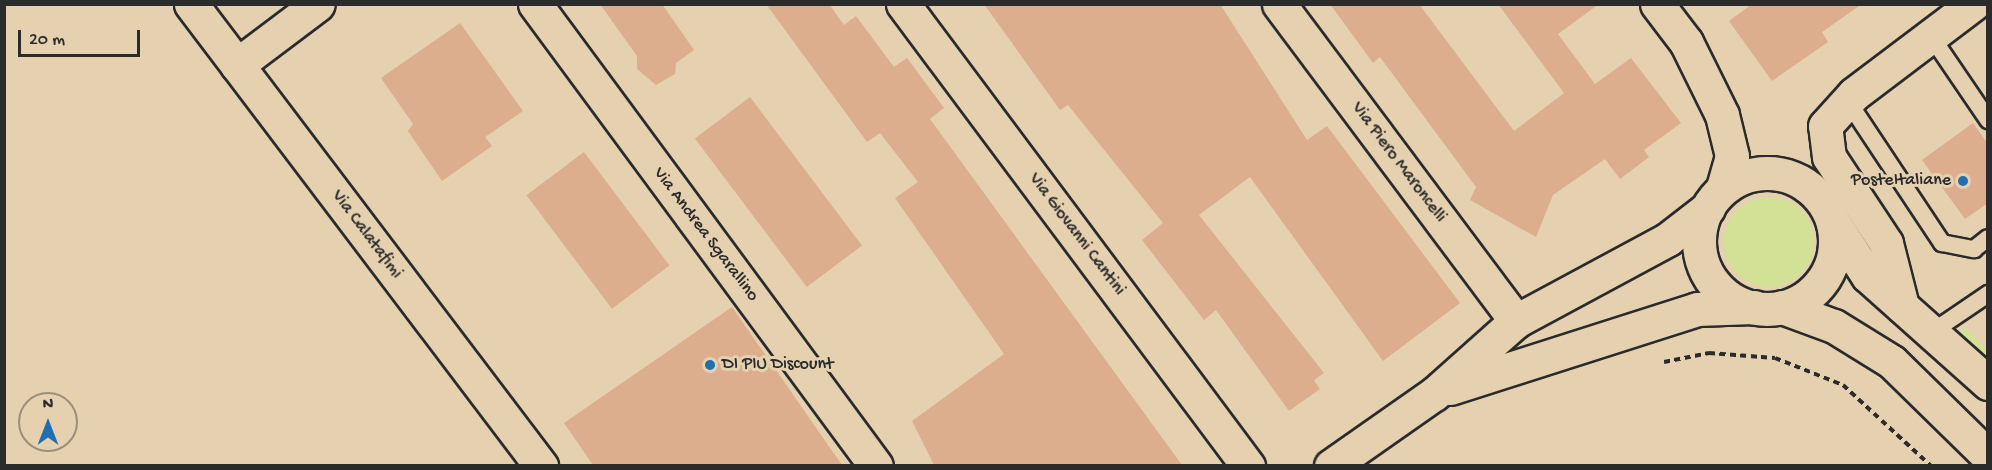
<!DOCTYPE html>
<style>
body{margin:0}
#map{position:relative;width:1992px;height:470px;overflow:hidden;background:#e5d0af;font-family:"Gochi Hand",sans-serif}
div>[style]{position:absolute}
.green>*{inset:0;background:#d2e195}
.round{border-radius:50%}
.building>*{inset:0;background:#dcae8e;transform-origin:0 0}
.path>*{height:4px;margin-top:-2px;transform-origin:0;background:repeating-linear-gradient(90deg,#2b2b2b 0 6px,transparent 0 10.5px)}
.roads{filter:drop-shadow(2px 0 #2b2b2b) drop-shadow(-2px 0 #2b2b2b) drop-shadow(0 2px #2b2b2b) drop-shadow(0 -2px #2b2b2b)}
.service>*{height:16px;margin:-8px;padding:0 8px;transform-origin:8px;border-radius:8px;background:#e5d0af}
.minor>*{height:33px;margin:-16.5px;padding:0 16.5px;transform-origin:16.5px;border-radius:16.5px;background:#e5d0af}
.tertiary>*{height:33px;margin:-16.5px;padding:0 16.5px;transform-origin:16.5px;border-radius:16.5px;background:#e5d0af}
.secondary>*{height:33px;margin:-16.5px;padding:0 16.5px;transform-origin:16.5px;border-radius:16.5px;background:#e5d0af}
.secondary>.ring{margin:-16.5px;padding:0;box-sizing:content-box;background:none;border:33px solid #e5d0af;border-radius:50%}
.dots>*{width:16px;height:16px;translate:-50% -50%;box-sizing:border-box;border:3px solid #e5d0af;border-radius:50%}
span{translate:-50% -50%;white-space:nowrap;text-align:center;line-height:1.15;-webkit-text-stroke:6px #e5d0af;paint-order:stroke}
.street-label{font-size:18px;color:#2b2b2b}
.poi-label{font-size:18px;color:#2b2b2b}
.right{translate:-100% -50%;text-align:right}
.left{translate:0 -50%;text-align:left}
.frame{position:absolute;inset:0;border:6px solid #2b2b2b;pointer-events:none}
.north{position:absolute;left:18px;top:392px;width:60px;height:60px;box-sizing:border-box;background:#e5d0af;border:2px solid #9b8e7a;border-radius:50%;rotate:0deg;font-size:16px;font-weight:700;line-height:24px;text-align:center;color:#2b2b2b}
.north::after{content:'';display:block;margin:auto;width:21px;height:27px;background:#1f6fb2;clip-path:polygon(50% 0,100% 100%,50% 72%,0 100%)}
.scale{position:absolute;left:18px;top:30px;width:122px;height:27px;box-sizing:border-box;border:3px solid #2b2b2b;border-top:0;padding-left:8px;font-size:18px;line-height:21px;white-space:nowrap;color:#2b2b2b;-webkit-text-stroke:4px #e5d0af;paint-order:stroke}
</style>
<div id="map">
<div class="green">
<i class="round" style="left:1724px;top:197px;width:90px;height:90px"></i>
<i style="clip-path:polygon(1966px 328px,1987px 350px,1987px 366px,1956px 334px)"></i>
</div>
<div class="building">
<i style="clip-path:polygon(600px 4px,662px 4px,694px 50px,676px 63px,675px 74px,656px 85px,637px 69px,637px 56px)"></i>
<i style="clip-path:polygon(766px 4px,829px 4px,844px 25px,856px 16px,894px 67px,907px 58px,944px 108px,930px 119px,1182px 465px,934px 465px,912px 421px,1004px 354px,895px 198px,918px 182px,880px 133px,867px 142px)"></i>
<i style="clip-path:polygon(984px 4px,1220px 4px,1307px 140px,1327px 126px,1460px 303px,1383px 361px,1250px 177px,1199px 215px,1324px 373px,1314px 380px,1320px 389px,1289px 411px,1216px 310px,1204px 320px,1142px 240px,1163px 223px,1068px 105px,1060px 110px)"></i>
<i style="clip-path:polygon(1330px 4px,1419px 4px,1514px 131px,1564px 93px,1498px 4px,1599px 4px,1558px 34px,1595px 84px,1631px 58px,1681px 123px,1644px 150px,1649px 157px,1620px 179px,1605px 159px,1553px 195px,1536px 237px,1470px 200px,1476px 187px,1380px 57px,1373px 63px)"></i>
<i style="clip-path:polygon(1752px 4px,1862px 4px,1822px 32px,1828px 42px,1772px 81px,1729px 21px)"></i>
<i style="clip-path:polygon(460px 23px,523px 111px,485px 137px,492px 146px,442px 181px,408px 131px,413px 124px,381px 78px)"></i>
<i style="left:750px;top:97px;width:186px;height:69px;rotate:53deg"></i>
<i style="clip-path:polygon(1973px 123px,1988px 144px,1988px 203px,1965px 219px,1922px 160px)"></i>
<i style="left:584px;top:152px;width:142px;height:72px;rotate:53deg"></i>
<i style="clip-path:polygon(732px 307px,842px 465px,593px 465px,564px 423px)"></i>
</div>
<div class="path">
<i style="left:1664px;top:362px;width:46px;rotate:-11.3deg"></i>
<i style="left:1709px;top:353px;width:66px;rotate:4.3deg"></i>
<i style="left:1775px;top:358px;width:73px;rotate:21.7deg"></i>
<i style="left:1843px;top:385px;width:120px;rotate:42.6deg"></i>
</div>
<div class="roads">
<div class="service">
<i style="left:1931px;top:36px;width:102px;rotate:55.8deg"></i>
<i style="left:1847px;top:100px;width:172px;rotate:56.4deg"></i>
<i style="left:1942px;top:243px;width:33px;rotate:11deg"></i>
<i style="left:1974px;top:249px;width:18px;rotate:-38deg"></i>
<i style="left:1932px;top:332px;width:68px;rotate:-34.2deg"></i>
</div>
<div class="minor">
<i style="left:191px;top:4px;width:580px;rotate:52.85deg"></i>
<i style="left:535px;top:4px;width:574px;rotate:53.57deg"></i>
<i style="left:903px;top:4px;width:577px;rotate:53.25deg"></i>
<i style="left:1279px;top:4px;width:396px;rotate:53.2deg"></i>
<i style="left:237px;top:65px;width:101px;rotate:-37deg"></i>
<i style="left:1902px;top:306px;width:65px;rotate:-104.3deg"></i>
<i style="left:1886px;top:243px;width:103px;rotate:-123.5deg"></i>
<i style="left:1829px;top:157px;width:31px;rotate:-97deg"></i>
<i style="left:1825px;top:126px;width:43px;rotate:-47.8deg"></i>
<i style="left:1854px;top:94px;width:149px;rotate:-37.1deg"></i>
</div>
<div class="tertiary">
<i style="left:1450px;top:388px;width:259px;rotate:-17.7deg"></i>
<i style="left:1697px;top:309px;width:57px;rotate:-2deg"></i>
<i style="left:1331px;top:466px;width:126px;rotate:-35deg"></i>
<i style="left:1434px;top:394px;width:110px;rotate:-41.7deg"></i>
<i style="left:1516px;top:321px;width:173px;rotate:-28.3deg"></i>
<i style="left:1668px;top:239px;width:51px;rotate:-37.8deg"></i>
</div>
<div class="secondary">
<i style="left:1657px;top:4px;width:48px;rotate:52.7deg"></i>
<i style="left:1686px;top:42px;width:81px;rotate:63.7deg"></i>
<i style="left:1722px;top:115px;width:42px;rotate:76.3deg"></i>
<i style="left:1732px;top:156px;width:33px;rotate:106deg"></i>
<i class="ring" style="left:1699px;top:173px;width:103px;height:103px"></i>
<i style="left:1833px;top:222px;width:64px;rotate:57.1deg"></i>
<i style="left:1868px;top:276px;width:161px;rotate:41.7deg"></i>
<i style="left:1782px;top:307px;width:55px;rotate:20.1deg"></i>
<i style="left:1834px;top:326px;width:68px;rotate:31.8deg"></i>
<i style="left:1892px;top:362px;width:134px;rotate:44.4deg"></i>
</div>
</div>
<div class="dots">
<i style="left:1963px;top:181px;background:#1f6fb2"></i>
<i style="left:710px;top:365px;background:#1f6fb2"></i>
</div>
<div class="street-label">
<span style="left:1398px;top:163px;rotate:53deg">Via Piero Maroncelli</span>
<span style="left:366px;top:235px;rotate:53deg">Via Calatafimi</span>
<span style="left:705px;top:235px;rotate:53deg">Via Andrea Sgarallino</span>
<span style="left:1076px;top:235px;rotate:53deg">Via Giovanni Cantini</span>
</div>
<div class="poi-label">
<span class="right" style="left:1951px;top:181px">PosteItaliane</span>
<span class="left" style="left:722px;top:365px">DI PIU Discount</span>
</div>
<div class="frame"></div>
<div class="north">N</div>
<div class="scale">20 m</div>
</div>
